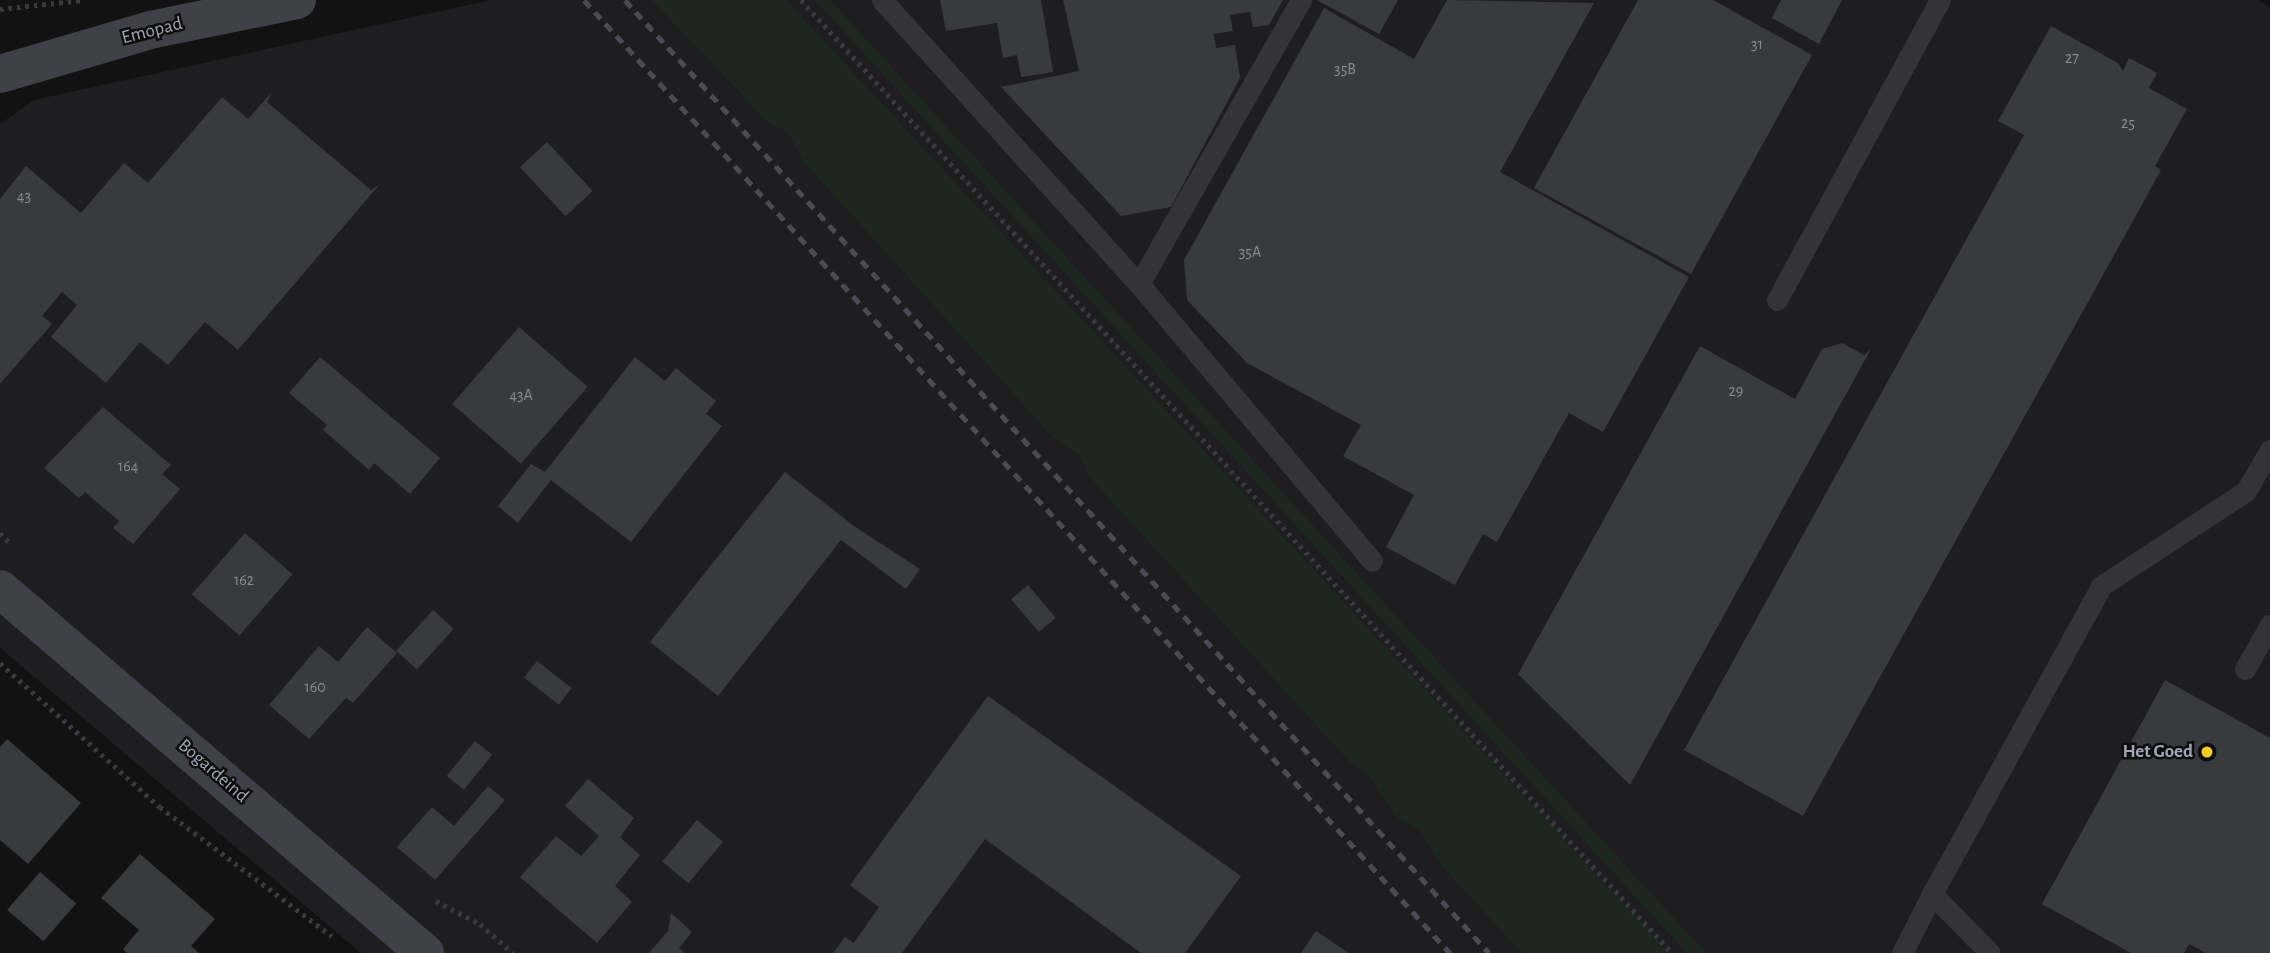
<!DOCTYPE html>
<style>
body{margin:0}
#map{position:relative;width:2270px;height:953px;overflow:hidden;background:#121213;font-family:"Alegreya Sans",sans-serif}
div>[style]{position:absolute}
.built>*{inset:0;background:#1e1e20}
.green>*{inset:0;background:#1e2620}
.building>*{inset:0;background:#393a3e;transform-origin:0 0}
.path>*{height:4.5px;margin-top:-2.25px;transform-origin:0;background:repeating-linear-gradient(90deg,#383a3f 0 3.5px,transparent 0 8.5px)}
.lane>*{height:21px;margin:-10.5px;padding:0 10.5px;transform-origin:10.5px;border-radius:10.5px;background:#333338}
.secondary>*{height:38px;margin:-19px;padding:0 19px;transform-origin:19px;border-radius:19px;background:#404148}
.rail>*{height:5px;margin-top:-2.5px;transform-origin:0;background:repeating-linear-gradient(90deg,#4b4c53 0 9px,transparent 0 16px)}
.dots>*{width:19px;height:19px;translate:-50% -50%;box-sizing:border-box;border:4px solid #0d0d0e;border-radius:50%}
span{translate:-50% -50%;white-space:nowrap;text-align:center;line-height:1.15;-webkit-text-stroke:5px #0d0d0e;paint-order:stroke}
.number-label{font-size:16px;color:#888b96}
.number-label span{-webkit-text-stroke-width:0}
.street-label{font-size:19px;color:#a2a6b4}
.poi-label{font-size:19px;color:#a2a6b4;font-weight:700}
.right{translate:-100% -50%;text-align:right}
</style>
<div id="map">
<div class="built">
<i style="clip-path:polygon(491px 0,2258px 0,2270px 7px,2270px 953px,361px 953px,0 648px,0 124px,34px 100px)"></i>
</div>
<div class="green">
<i style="clip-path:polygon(652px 0,786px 0,1669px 953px,1522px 953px,1443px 867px,1420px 830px,1398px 818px,1366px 772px,1350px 762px,1087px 474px,1080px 456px,1050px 434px,805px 163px,787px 131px,770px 124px)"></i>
<i style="clip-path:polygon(815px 0,830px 0,1706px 953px,1687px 953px)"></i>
</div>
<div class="building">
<i style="clip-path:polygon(940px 0,1041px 0,1053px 72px,1021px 77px,1017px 55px,1003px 58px,997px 23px,946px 31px)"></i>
<i style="clip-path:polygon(1063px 0,1283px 0,1269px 25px,1253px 27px,1250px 12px,1230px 15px,1233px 31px,1214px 34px,1216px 48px,1235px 45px,1240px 78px,1171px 207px,1121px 216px,1001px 87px,1079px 71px)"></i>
<i style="clip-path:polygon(1317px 0,1398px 0,1379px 34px)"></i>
<i style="clip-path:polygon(1447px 0,1594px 3px,1500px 172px,1689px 277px,1603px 432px,1569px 413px,1497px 542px,1483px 534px,1455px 585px,1386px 547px,1414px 495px,1343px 456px,1361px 425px,1247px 363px,1187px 300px,1184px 260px,1324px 8px,1414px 59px)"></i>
<i style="clip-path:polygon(1638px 0,1713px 0,1812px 55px,1691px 274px,1534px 188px)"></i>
<i style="clip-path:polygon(1781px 0,1842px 0,1819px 44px,1772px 18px)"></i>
<i style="clip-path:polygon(2051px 26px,2118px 63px,2123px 71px,2129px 58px,2157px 73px,2149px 88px,2187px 109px,2155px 166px,2161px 170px,2144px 201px,1803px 816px,1684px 750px,2024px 135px,1998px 121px)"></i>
<i style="clip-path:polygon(272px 92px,267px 102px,371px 190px,380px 184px,238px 350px,205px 322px,168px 365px,140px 342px,106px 383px,51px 337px,77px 305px,62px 292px,42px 316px,52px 324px,0 384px,0 199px,26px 166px,81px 213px,124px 163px,148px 183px,222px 97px,248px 119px)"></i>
<i style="left:547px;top:142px;width:67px;height:37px;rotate:47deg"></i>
<i style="left:519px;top:327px;width:91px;height:102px;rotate:41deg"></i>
<i style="clip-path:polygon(1842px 343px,1864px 355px,1871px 349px,1630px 785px,1518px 674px,1700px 346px,1795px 399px,1822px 349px)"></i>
<i style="clip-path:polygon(320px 357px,440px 458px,410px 494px,374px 463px,369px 470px,323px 430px,327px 425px,289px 393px)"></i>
<i style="clip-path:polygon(635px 357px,665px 381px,676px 368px,716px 401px,706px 414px,722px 426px,631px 542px,551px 480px,518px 523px,498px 506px,531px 464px,545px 472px)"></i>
<i style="clip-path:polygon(103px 407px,171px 465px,162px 474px,180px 489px,133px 544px,113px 528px,119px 521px,85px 492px,79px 498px,44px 468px)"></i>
<i style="clip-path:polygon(785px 472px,854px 526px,920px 569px,906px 589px,841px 540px,718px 696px,650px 642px)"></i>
<i style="left:245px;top:533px;width:63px;height:81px;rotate:41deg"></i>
<i style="left:1028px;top:585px;width:43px;height:22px;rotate:50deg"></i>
<i style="left:433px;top:610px;width:28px;height:55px;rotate:42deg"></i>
<i style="clip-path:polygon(367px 627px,397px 653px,353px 703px,346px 698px,309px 739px,269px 705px,319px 646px,338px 662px)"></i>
<i style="left:537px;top:661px;width:44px;height:21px;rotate:38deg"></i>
<i style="clip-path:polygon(2165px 680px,2270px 738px,2270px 953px,2206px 953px,2189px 944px,2184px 953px,2131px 953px,2042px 904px)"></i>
<i style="clip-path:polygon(988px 696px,1241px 876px,1185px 953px,1141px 953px,985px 839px,902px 953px,833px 953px,845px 937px,854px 943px,879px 907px,850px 885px)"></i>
<i style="clip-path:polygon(7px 739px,81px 803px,28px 864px,0 840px,0 747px)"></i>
<i style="left:475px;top:741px;width:22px;height:45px;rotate:39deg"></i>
<i style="clip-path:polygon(588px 779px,634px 818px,620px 837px,640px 855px,615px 886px,632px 902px,597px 943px,520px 877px,556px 836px,581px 856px,599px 836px,565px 806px)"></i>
<i style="clip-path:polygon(488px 786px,505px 800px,435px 880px,397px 847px,432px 807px,454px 826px)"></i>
<i style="left:697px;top:820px;width:34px;height:54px;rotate:40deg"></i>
<i style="clip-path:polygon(140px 854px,215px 919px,191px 946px,199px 953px,127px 953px,123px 949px,139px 930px,101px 898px)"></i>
<i style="left:40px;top:872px;width:48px;height:50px;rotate:41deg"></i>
<i style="clip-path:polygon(671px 913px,692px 932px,679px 948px,685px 953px,649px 953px,668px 931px)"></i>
<i style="clip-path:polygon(1316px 931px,1349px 953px,1301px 953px)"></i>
</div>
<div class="path">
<i style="left:801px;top:0;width:1291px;rotate:47.57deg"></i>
<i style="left:0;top:9px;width:84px;rotate:-6.1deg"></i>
<i style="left:0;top:533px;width:17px;rotate:45deg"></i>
<i style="left:0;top:663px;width:215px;rotate:42deg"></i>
<i style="left:160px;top:807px;width:215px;rotate:36.9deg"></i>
<i style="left:436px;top:901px;width:50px;rotate:27.6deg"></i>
<i style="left:480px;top:924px;width:44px;rotate:41.3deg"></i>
</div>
<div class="lane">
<i style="left:882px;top:0;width:383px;rotate:47.9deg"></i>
<i style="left:1301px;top:0;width:327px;rotate:119.7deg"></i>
<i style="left:1139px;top:284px;width:362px;rotate:49.9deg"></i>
<i style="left:1777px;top:300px;width:341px;rotate:-61.5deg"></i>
<i style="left:2245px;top:669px;width:51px;rotate:-60.4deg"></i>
<i style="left:1902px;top:953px;width:66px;rotate:-63deg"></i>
<i style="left:1990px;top:953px;width:83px;rotate:-134.5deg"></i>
<i style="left:1932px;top:894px;width:351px;rotate:-61.2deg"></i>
<i style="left:2101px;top:586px;width:173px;rotate:-33.2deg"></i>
<i style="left:2246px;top:491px;width:48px;rotate:-59.7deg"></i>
</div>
<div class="secondary">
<i style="left:0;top:74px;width:156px;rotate:-16.3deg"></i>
<i style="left:150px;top:30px;width:150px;rotate:-11.5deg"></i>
<i style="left:0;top:589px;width:560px;rotate:40.58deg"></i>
</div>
<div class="rail">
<i style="left:584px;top:0;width:1288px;rotate:47.74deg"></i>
<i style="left:625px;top:0;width:1286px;rotate:47.8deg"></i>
</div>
<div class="dots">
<i style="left:2207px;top:752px;background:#f7cb26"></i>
</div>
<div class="number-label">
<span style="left:1757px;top:44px">31</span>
<span style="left:2072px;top:58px">27</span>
<span style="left:1345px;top:69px">35B</span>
<span style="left:2128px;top:123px">25</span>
<span style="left:24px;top:196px">43</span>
<span style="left:1250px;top:252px">35A</span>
<span style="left:1736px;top:391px">29</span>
<span style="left:521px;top:395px">43A</span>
<span style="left:128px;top:466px">164</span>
<span style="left:244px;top:580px">162</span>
<span style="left:315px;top:687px">160</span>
</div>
<div class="street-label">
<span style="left:152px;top:31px;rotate:-14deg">Emopad</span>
<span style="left:213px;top:771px;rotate:41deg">Bogardeind</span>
</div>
<div class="poi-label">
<span class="right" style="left:2193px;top:752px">Het Goed</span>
</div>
</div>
